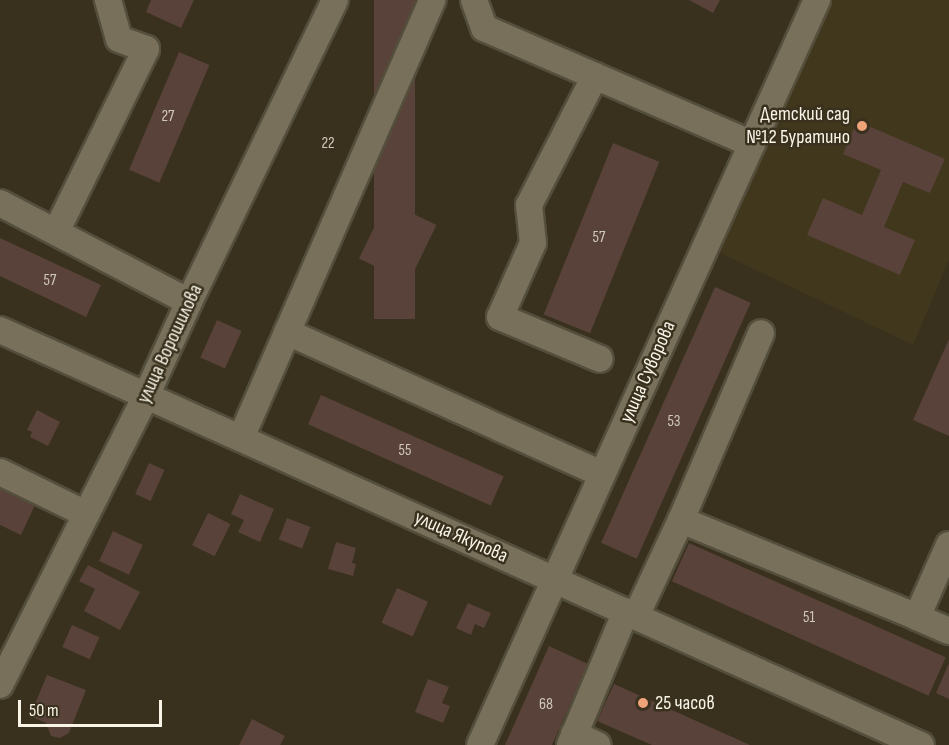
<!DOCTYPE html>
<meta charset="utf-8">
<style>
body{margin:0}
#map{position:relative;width:949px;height:745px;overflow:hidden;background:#39311e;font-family:"Sofia Sans Condensed",sans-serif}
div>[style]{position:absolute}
.built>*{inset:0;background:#41371c}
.building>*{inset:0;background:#584239;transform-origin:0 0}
.roads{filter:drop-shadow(2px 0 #544e3c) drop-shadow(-2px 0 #544e3c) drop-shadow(0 2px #544e3c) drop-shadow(0 -2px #544e3c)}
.minor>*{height:26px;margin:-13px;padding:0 13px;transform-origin:13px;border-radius:13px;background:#78705a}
.dots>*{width:16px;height:16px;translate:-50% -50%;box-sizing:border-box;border:3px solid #39311e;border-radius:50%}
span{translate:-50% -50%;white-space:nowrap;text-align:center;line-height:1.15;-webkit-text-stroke:5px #39311e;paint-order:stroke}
.number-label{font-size:16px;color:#d0c8bc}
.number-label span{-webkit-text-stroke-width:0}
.poi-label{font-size:20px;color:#f8f4e7}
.right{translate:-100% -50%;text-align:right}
.left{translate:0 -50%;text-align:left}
.street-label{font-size:20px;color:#f8f4e7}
.scale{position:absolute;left:18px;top:700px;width:144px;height:27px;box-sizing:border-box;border:3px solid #f8f4e7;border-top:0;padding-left:8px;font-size:18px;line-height:21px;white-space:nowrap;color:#f8f4e7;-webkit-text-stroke:4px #39311e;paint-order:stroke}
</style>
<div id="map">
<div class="built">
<i style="clip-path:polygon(831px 0,949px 0,949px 260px,913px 345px,718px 252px)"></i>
</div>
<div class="building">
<i style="clip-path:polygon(151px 0,194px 0,181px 28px,146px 12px)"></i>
<i style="left:374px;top:0;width:41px;height:319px"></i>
<i style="clip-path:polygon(689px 0,720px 0,713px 13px)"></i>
<i style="left:179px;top:52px;width:33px;height:128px;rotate:23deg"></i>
<i style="clip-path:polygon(857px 121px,945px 159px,930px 193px,903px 182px,884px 227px,915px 240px,900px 275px,807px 235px,823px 198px,862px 215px,881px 170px,843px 154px)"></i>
<i style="left:613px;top:143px;width:50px;height:185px;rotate:22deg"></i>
<i style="left:387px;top:201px;width:55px;height:64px;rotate:26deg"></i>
<i style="clip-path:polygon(0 238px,101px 285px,86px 317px,0 276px)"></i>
<i style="left:715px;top:287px;width:39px;height:280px;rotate:24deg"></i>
<i style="left:217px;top:320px;width:27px;height:41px;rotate:24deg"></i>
<i style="clip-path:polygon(949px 339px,949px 436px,913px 420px)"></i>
<i style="left:321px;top:395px;width:200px;height:32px;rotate:24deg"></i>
<i style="clip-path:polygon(37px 410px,60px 422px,48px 446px,30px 437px,32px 432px,27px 430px)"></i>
<i style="left:149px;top:463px;width:17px;height:34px;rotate:24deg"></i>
<i style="clip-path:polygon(0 488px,35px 505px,21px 535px,0 525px)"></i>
<i style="clip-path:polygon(240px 494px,274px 509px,260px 542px,238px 532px,244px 520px,231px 514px)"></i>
<i style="left:208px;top:513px;width:25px;height:36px;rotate:26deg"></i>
<i style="left:287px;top:518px;width:25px;height:23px;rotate:21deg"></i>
<i style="left:113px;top:531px;width:33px;height:33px;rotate:25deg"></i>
<i style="clip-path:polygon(336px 542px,356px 548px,352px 563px,356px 564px,353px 576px,328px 569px)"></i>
<i style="left:689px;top:543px;width:281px;height:42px;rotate:24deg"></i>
<i style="clip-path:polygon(88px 565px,140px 592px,120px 630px,84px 611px,95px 589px,79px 581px)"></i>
<i style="left:397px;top:588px;width:34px;height:38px;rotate:24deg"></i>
<i style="clip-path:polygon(468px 603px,491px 613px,484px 628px,475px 624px,471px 635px,456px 628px)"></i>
<i style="left:72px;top:625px;width:30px;height:24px;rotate:24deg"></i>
<i style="clip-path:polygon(549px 646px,588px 664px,552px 745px,505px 745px)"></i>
<i style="clip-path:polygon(949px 663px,949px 699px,936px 693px)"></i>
<i style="clip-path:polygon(47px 675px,86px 690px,69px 733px,60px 738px,51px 736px,46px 723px,30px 716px)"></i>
<i style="clip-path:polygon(428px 679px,449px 687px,442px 703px,450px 706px,443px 723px,415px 712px)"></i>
<i style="clip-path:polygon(614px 684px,750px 745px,652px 745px,597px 721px)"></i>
<i style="clip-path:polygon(252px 719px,285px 736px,280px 745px,239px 745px)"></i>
</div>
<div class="roads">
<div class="minor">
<i style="left:474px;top:0;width:30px;rotate:70deg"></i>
<i style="left:484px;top:28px;width:292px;rotate:23.4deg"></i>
<i style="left:595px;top:76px;width:145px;rotate:117.1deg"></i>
<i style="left:529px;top:205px;width:38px;rotate:84deg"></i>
<i style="left:533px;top:243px;width:81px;rotate:114deg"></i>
<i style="left:500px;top:317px;width:108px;rotate:22.8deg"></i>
<i style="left:0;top:203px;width:213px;rotate:27.6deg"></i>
<i style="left:56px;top:232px;width:204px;rotate:-63.8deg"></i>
<i style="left:146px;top:49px;width:29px;rotate:-160deg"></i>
<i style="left:119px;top:39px;width:41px;rotate:-105.8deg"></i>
<i style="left:0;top:330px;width:1010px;rotate:24.26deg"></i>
<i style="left:287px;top:332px;width:345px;rotate:24.3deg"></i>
<i style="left:241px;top:438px;width:478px;rotate:-66.4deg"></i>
<i style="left:0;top:472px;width:96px;rotate:26deg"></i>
<i style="left:681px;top:520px;width:203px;rotate:-66.8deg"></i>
<i style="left:949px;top:545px;width:79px;rotate:114deg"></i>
<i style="left:917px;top:617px;width:35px;rotate:24deg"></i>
<i style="left:636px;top:616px;width:106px;rotate:-64.9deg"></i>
<i style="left:681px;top:520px;width:255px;rotate:22.3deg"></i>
<i style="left:0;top:685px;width:324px;rotate:-63.2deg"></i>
<i style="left:146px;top:396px;width:103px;rotate:-65.4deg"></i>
<i style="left:189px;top:302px;width:335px;rotate:-64.2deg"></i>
<i style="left:574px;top:734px;width:26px;rotate:25deg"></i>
<i style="left:480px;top:745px;width:818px;rotate:-65.66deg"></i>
<i style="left:570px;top:745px;width:145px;rotate:-67.3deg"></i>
</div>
</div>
<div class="dots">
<i style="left:862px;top:126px;background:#efa378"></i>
<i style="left:643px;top:703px;background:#efa378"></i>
</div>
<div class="number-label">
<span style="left:168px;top:117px">27</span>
<span style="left:328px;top:144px">22</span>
<span style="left:599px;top:238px">57</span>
<span style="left:50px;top:281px">57</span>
<span style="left:674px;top:422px">53</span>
<span style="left:405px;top:451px">55</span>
<span style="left:809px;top:618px">51</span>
<span style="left:546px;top:705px">68</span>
</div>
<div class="poi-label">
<span class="right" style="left:850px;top:126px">Детский сад<br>№12 Буратино</span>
<span class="left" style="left:655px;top:703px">25 часов</span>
</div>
<div class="street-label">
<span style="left:170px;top:344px;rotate:-65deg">улица Ворошилова</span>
<span style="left:648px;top:372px;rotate:-66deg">улица Суворова</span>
<span style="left:461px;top:537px;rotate:24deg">улица Якупова</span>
</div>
<div class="scale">50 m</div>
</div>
